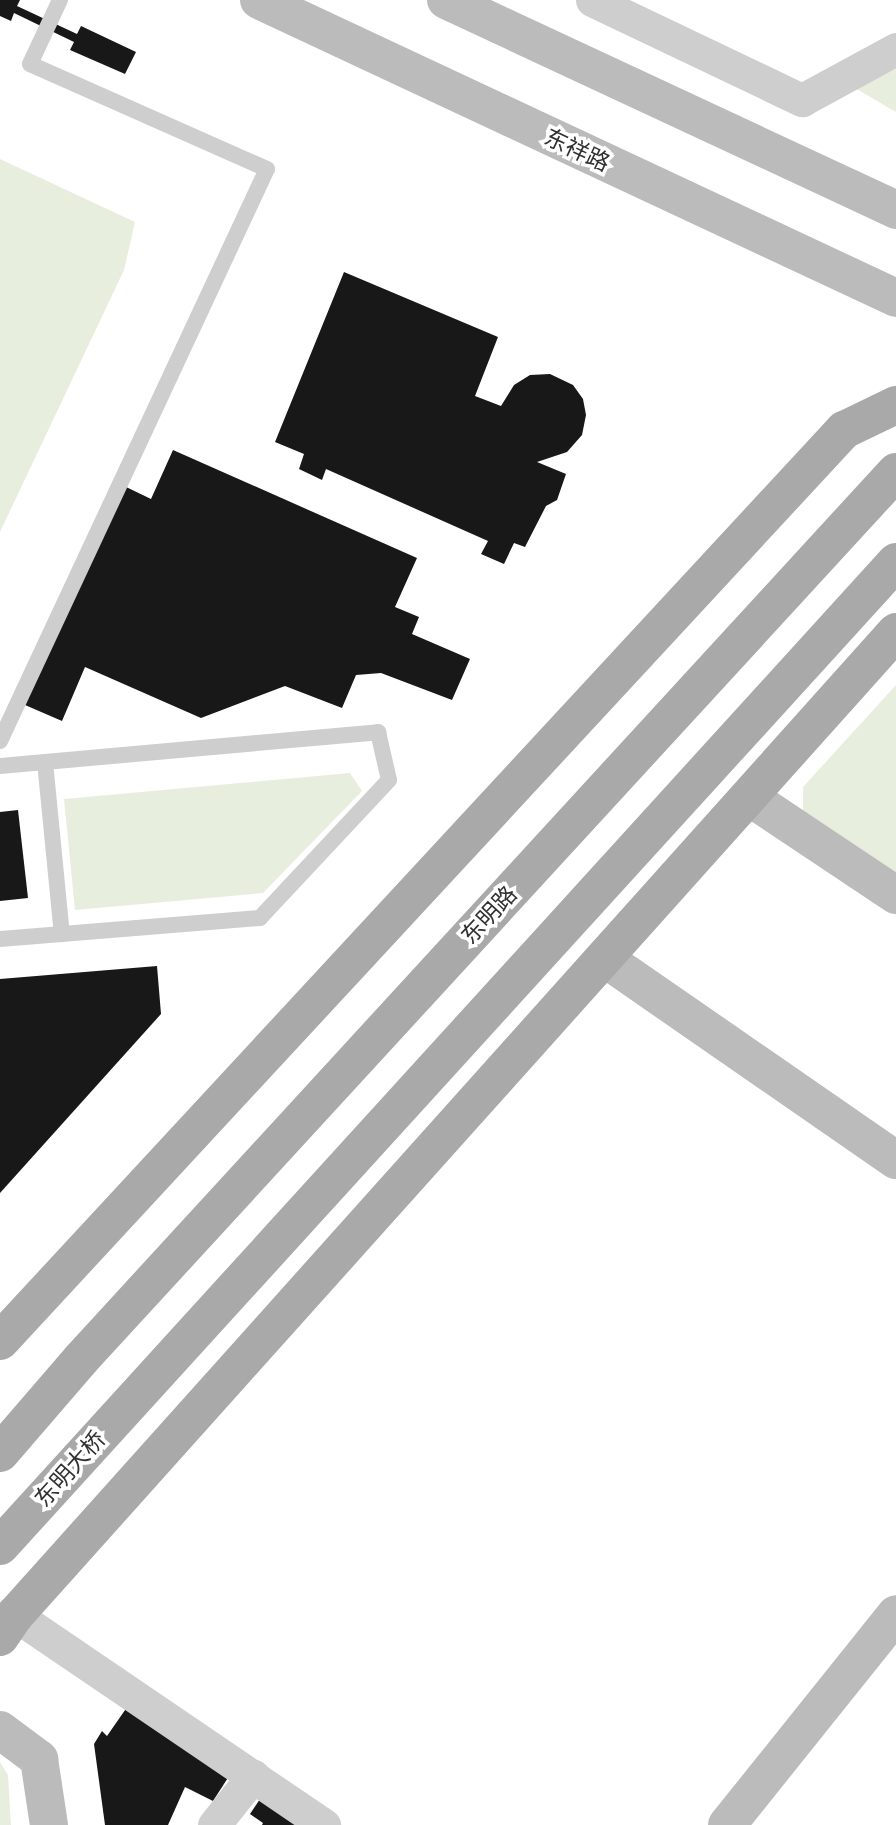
<!DOCTYPE html>
<meta charset="utf-8">
<style>
body{margin:0}
#map{position:relative;width:896px;height:1825px;overflow:hidden;background:#fff;font-family:Rubik,"Noto Sans SC",sans-serif}
div>[style]{position:absolute}
.green>*{inset:0;background:#e8eede}
.building>*{inset:0;background:#181818}
.lane>*{height:16px;margin:-8px;padding:0 8px;transform-origin:8px;border-radius:8px;background:#cecece}
.street>*{height:33px;margin:-16.5px;padding:0 16.5px;transform-origin:16.5px;border-radius:16.5px;background:#cecece}
.secondary>*{height:38px;margin:-19px;padding:0 19px;transform-origin:19px;border-radius:19px;background:#bbb}
.primary>*{height:38px;margin:-19px;padding:0 19px;transform-origin:19px;border-radius:19px;background:#a9a9a9}
span{translate:-50% -50%;white-space:nowrap;text-align:center;line-height:1.15;-webkit-text-stroke:7px #fff;paint-order:stroke}
.street-label{font-size:23px;color:#313131}
</style>
<div id="map">
<div class="green">
<i style="clip-path:polygon(896px 69px,896px 112px,855px 88px)"></i>
<i style="clip-path:polygon(0 159px,135px 222px,124px 270px,0 532px)"></i>
<i style="clip-path:polygon(896px 685px,896px 887px,803px 827px,803px 787px)"></i>
<i style="clip-path:polygon(350px 773px,362px 791px,263px 893px,75px 910px,64px 799px)"></i>
<i style="clip-path:polygon(0 1762px,8px 1775px,11px 1825px,0 1825px)"></i>
</div>
<div class="building">
<i style="clip-path:polygon(0 0,20px 0,17px 6px,77px 34px,81px 26px,136px 52px,125px 74px,70px 50px,74px 42px,14px 13px,11px 21px,0 16px)"></i>
<i style="clip-path:polygon(344px 272px,498px 337px,475px 396px,501px 406px,514px 385px,530px 375px,550px 374px,573px 385px,583px 399px,586px 415px,582px 435px,567px 452px,537px 462px,566px 474px,557px 500px,546px 506px,525px 547px,514px 543px,504px 564px,481px 554px,488px 541px,326px 469px,322px 480px,299px 469px,304px 454px,275px 442px)"></i>
<i style="clip-path:polygon(173px 450px,417px 558px,395px 607px,419px 617px,412px 634px,470px 659px,452px 700px,381px 673px,356px 675px,342px 708px,285px 686px,201px 718px,85px 667px,62px 721px,25px 705px,122px 485px,151px 499px)"></i>
<i style="clip-path:polygon(18px 810px,28px 898px,0 901px,0 812px)"></i>
<i style="clip-path:polygon(157px 966px,161px 1014px,0 1193px,0 979px)"></i>
<i style="clip-path:polygon(132px 1700px,233px 1770px,213px 1801px,185px 1787px,168px 1825px,105px 1825px,94px 1744px,102px 1731px,107px 1736px)"></i>
<i style="clip-path:polygon(264px 1793px,318px 1825px,262px 1825px,263px 1823px,250px 1814px)"></i>
</div>
<div class="lane">
<i style="left:0;top:741px;width:631px;rotate:-64.98deg"></i>
<i style="left:267px;top:169px;width:259px;rotate:-156.1deg"></i>
<i style="left:30px;top:64px;width:71px;rotate:-64.9deg"></i>
<i style="left:45px;top:762px;width:173px;rotate:84.4deg"></i>
<i style="left:0;top:766px;width:380px;rotate:-5.1deg"></i>
<i style="left:378px;top:732px;width:49px;rotate:77.1deg"></i>
<i style="left:389px;top:780px;width:189px;rotate:133.1deg"></i>
<i style="left:260px;top:918px;width:261px;rotate:175.4deg"></i>
</div>
<div class="street">
<i style="left:592px;top:0;width:233px;rotate:25.5deg"></i>
<i style="left:802px;top:100px;width:107px;rotate:-28.5deg"></i>
<i style="left:15px;top:1615px;width:374px;rotate:34.2deg"></i>
<i style="left:214px;top:1825px;width:63px;rotate:-51.5deg"></i>
</div>
<div class="secondary">
<i style="left:259px;top:0;width:703px;rotate:25.07deg"></i>
<i style="left:446px;top:0;width:497px;rotate:25deg"></i>
<i style="left:749px;top:797px;width:177px;rotate:33.7deg"></i>
<i style="left:604px;top:958px;width:355px;rotate:34.7deg"></i>
<i style="left:0;top:1730px;width:49px;rotate:36.6deg"></i>
<i style="left:39px;top:1759px;width:67px;rotate:81.4deg"></i>
<i style="left:727px;top:1825px;width:270px;rotate:-51.3deg"></i>
</div>
<div class="primary">
<i style="left:0;top:1341px;width:1242px;rotate:-47.19deg"></i>
<i style="left:844px;top:430px;width:58px;rotate:-25.7deg"></i>
<i style="left:0;top:1453px;width:125px;rotate:-49.2deg"></i>
<i style="left:82px;top:1358px;width:1203px;rotate:-47.43deg"></i>
<i style="left:0;top:1546px;width:1331px;rotate:-47.68deg"></i>
<i style="left:0;top:1637px;width:27px;rotate:-56deg"></i>
<i style="left:15px;top:1615px;width:1320px;rotate:-48.13deg"></i>
</div>
<div class="street-label">
<span style="left:577px;top:150px;rotate:25deg">东祥路</span>
<span style="left:489px;top:915px;rotate:-47deg">东明路</span>
<span style="left:70px;top:1469px;rotate:-48deg">东明大桥</span>
</div>
</div>
